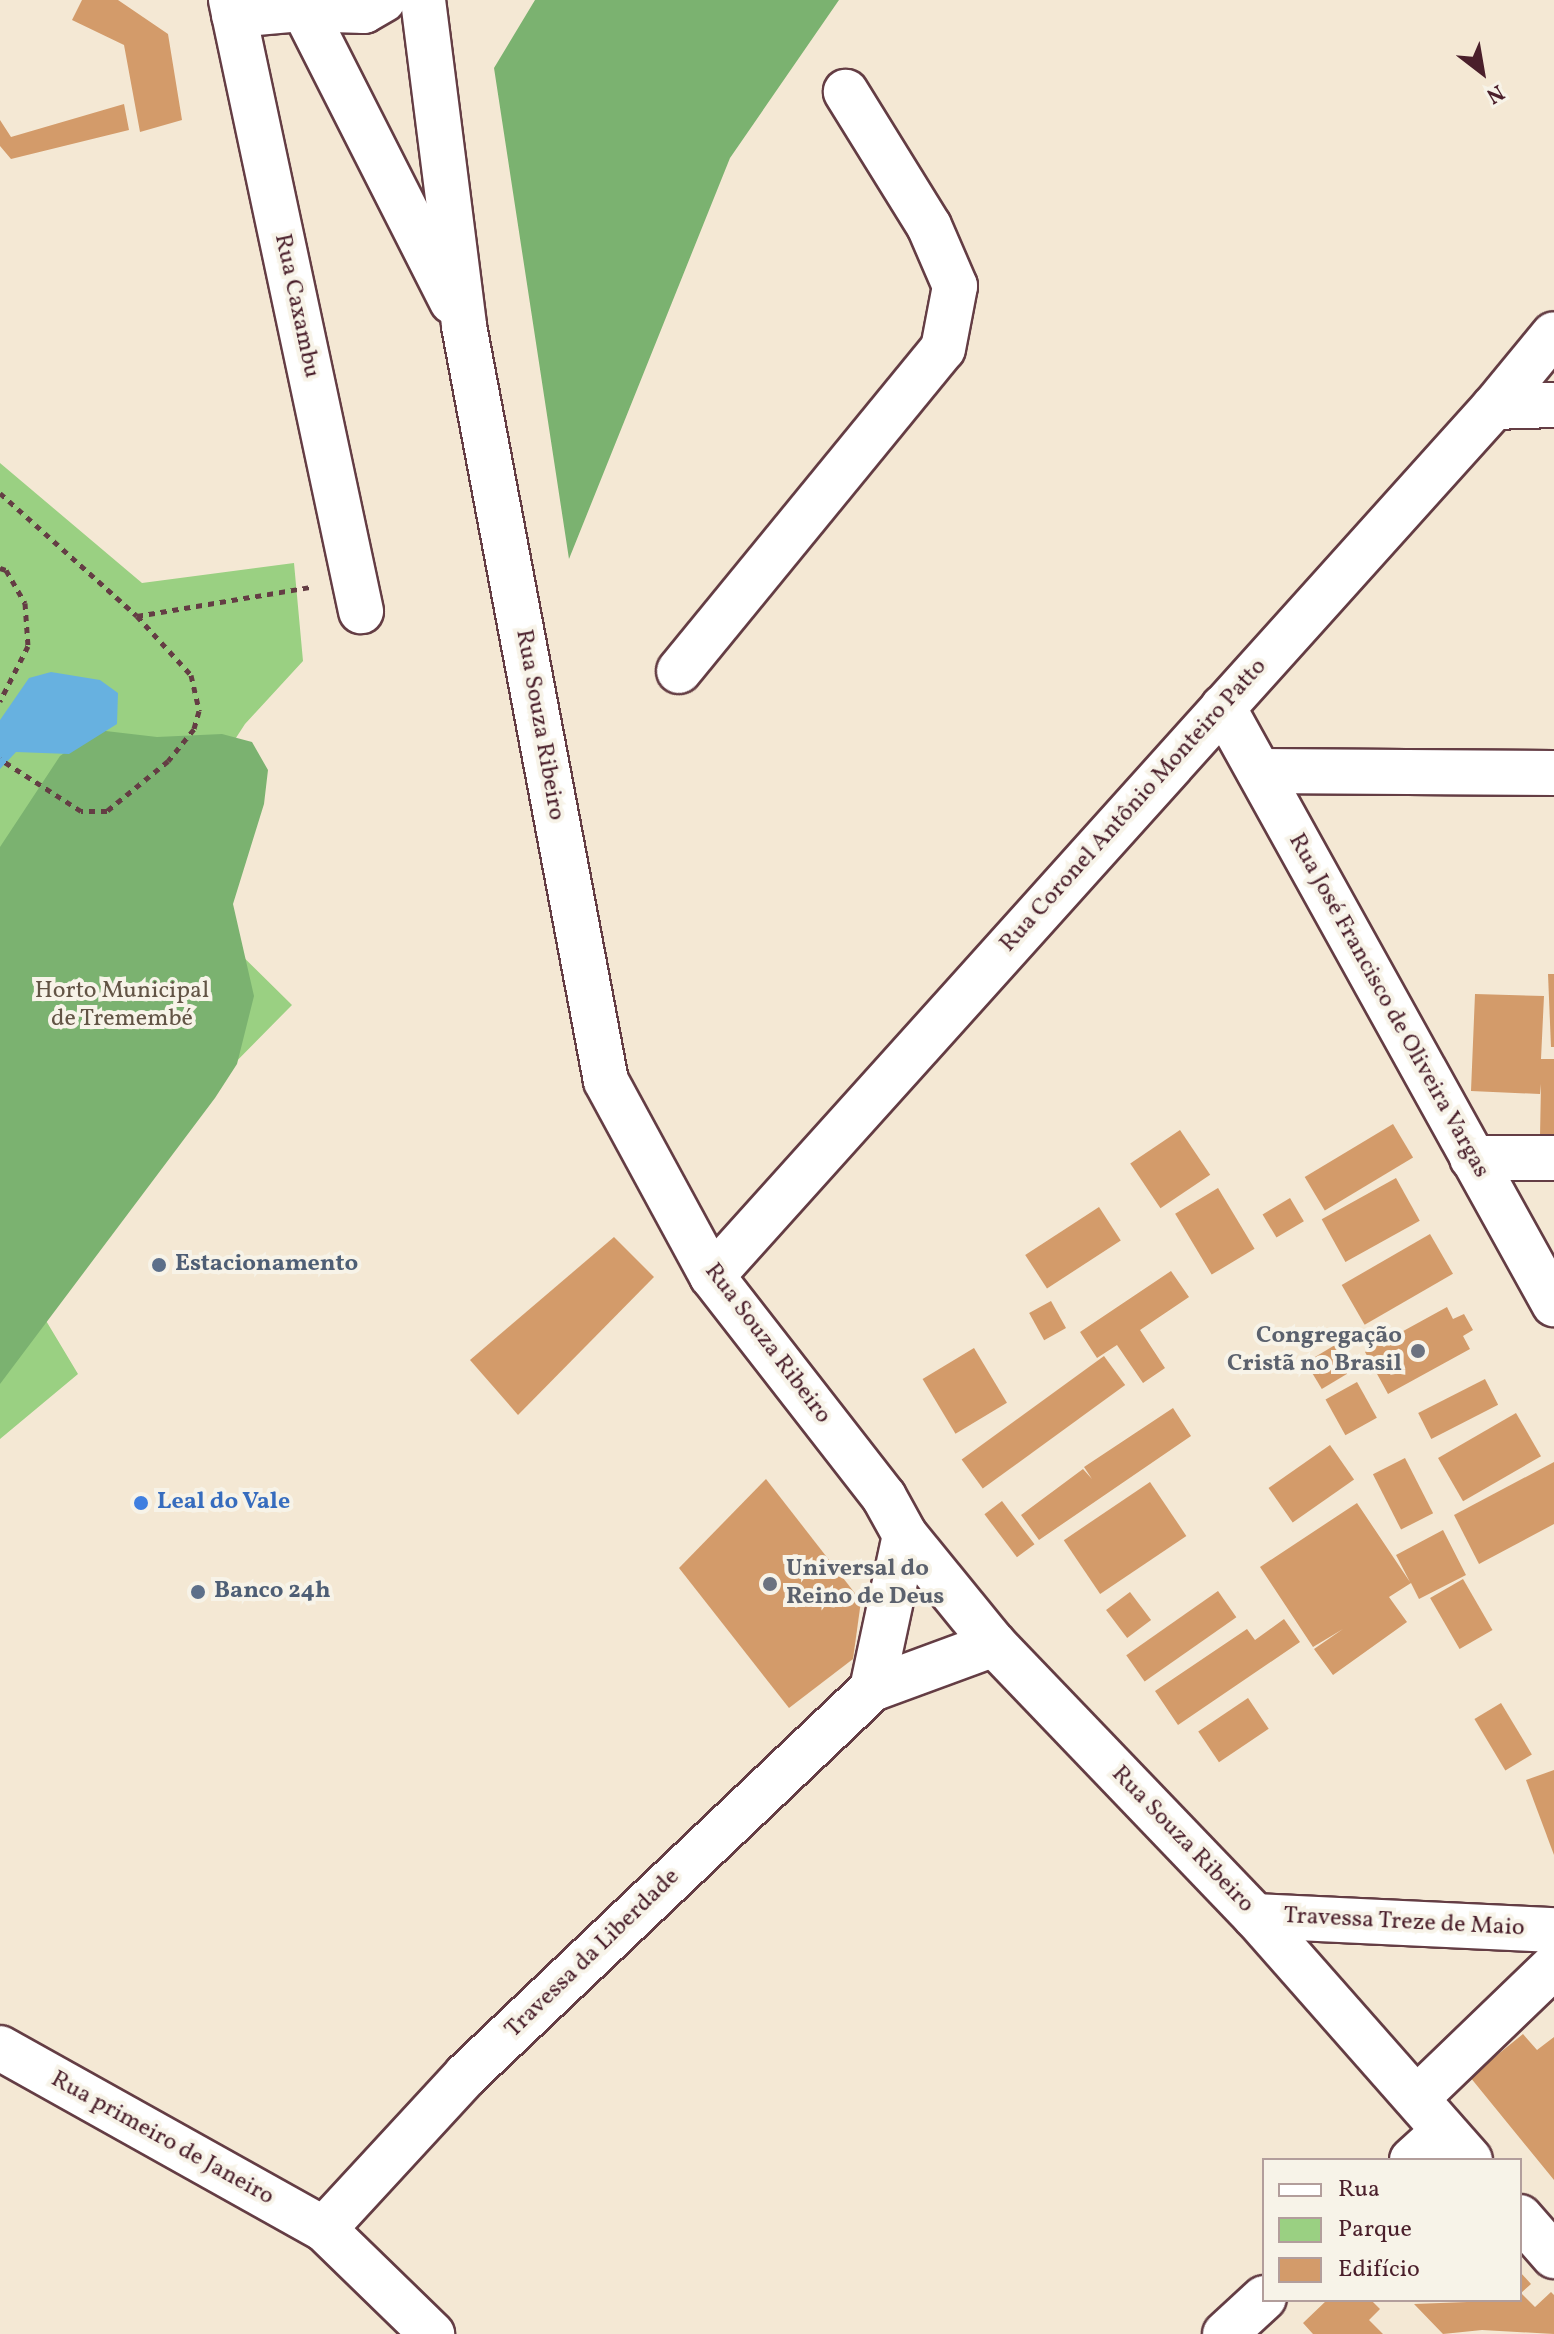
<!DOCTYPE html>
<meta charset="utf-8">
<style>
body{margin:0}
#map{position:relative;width:1554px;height:2334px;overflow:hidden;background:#f4e8d4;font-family:Vollkorn,serif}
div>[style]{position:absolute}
.green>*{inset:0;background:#9ad082}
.forest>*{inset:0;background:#7bb270}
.water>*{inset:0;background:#67b1e0}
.building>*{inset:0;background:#d39b6a;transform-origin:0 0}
.path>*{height:5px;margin-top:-2.5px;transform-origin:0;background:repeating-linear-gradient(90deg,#643d44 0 6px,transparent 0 12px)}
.roads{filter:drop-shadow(2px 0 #643d44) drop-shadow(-2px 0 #643d44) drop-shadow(0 2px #643d44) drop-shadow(0 -2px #643d44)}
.minor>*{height:44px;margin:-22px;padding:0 22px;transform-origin:22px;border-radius:22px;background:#fff}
.major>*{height:44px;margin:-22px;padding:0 22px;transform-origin:22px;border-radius:22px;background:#fff}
.dots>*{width:22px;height:22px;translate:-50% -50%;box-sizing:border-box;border:4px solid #f7f3e8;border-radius:50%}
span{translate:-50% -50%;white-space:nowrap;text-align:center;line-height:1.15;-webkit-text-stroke:8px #f7f3e8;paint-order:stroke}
.street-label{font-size:24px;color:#4a1f2b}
.park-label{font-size:24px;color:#625445}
.service-label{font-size:24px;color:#4e5e75;font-weight:700}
.left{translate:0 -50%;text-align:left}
.worship-label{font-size:24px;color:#5b616d;font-weight:700}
.right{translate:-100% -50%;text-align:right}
.shop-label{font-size:24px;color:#366cbe;font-weight:700}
.legend{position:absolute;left:1262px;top:2158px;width:260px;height:144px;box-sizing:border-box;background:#f7f3e8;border:2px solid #b29e9c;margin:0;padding:10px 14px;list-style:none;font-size:24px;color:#4a1f2b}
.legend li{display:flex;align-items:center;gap:16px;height:40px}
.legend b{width:40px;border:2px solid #b29e9c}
.north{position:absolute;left:1442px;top:32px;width:80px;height:80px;-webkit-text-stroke:6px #f7f3e8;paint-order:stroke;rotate:149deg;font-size:22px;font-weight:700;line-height:32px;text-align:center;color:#4a1f2b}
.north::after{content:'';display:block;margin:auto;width:28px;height:36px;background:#4a1f2b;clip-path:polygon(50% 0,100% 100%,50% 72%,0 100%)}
</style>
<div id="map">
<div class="green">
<i style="clip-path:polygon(0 463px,142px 583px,294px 563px,303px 661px,245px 724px,152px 867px,292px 1005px,21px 1279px,78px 1374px,0 1439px)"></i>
</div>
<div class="forest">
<i style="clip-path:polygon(535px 0,839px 0,730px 158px,569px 559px,494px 68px)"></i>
<i style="clip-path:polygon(97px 730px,157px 737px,222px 734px,252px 742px,268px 770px,264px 804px,233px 904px,254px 996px,237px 1064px,215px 1098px,0 1384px,0 847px,60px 756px)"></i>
</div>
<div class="water">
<i style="clip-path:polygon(51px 672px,100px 680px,118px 693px,117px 724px,69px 754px,16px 752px,0 769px,0 720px,29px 678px)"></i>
</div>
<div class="building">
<i style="clip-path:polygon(82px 0,118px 0,168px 34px,182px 120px,140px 132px,124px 45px,72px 20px)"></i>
<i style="clip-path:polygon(124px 104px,129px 130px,11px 159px,0 146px,0 120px,11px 137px)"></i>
<i style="clip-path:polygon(1548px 974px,1554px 974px,1554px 1047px,1551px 1047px)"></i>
<i style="clip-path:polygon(1475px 994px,1544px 996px,1541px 1059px,1554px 1059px,1554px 1136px,1540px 1136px,1541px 1084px,1540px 1094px,1471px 1091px)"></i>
<i style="left:1393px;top:1124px;width:39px;height:103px;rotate:59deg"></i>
<i style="left:1180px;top:1130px;width:54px;height:60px;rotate:56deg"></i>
<i style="left:1396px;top:1178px;width:49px;height:85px;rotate:61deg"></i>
<i style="left:1218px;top:1188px;width:71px;height:50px;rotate:59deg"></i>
<i style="left:1290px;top:1198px;width:27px;height:32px;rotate:59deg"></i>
<i style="left:1099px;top:1207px;width:40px;height:88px;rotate:57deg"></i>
<i style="left:1430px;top:1234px;width:46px;height:102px;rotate:60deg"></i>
<i style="clip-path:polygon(614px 1237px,654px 1277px,518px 1415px,470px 1360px)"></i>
<i style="clip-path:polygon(1171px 1271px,1189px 1297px,1140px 1330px,1165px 1368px,1143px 1383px,1117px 1345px,1097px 1358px,1080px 1332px)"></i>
<i style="left:1051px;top:1301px;width:31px;height:25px;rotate:61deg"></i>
<i style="clip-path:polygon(1447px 1307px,1453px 1319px,1464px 1314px,1473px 1330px,1463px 1336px,1470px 1349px,1388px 1394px,1365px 1352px)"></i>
<i style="left:1335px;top:1345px;width:31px;height:34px;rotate:59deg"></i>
<i style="left:974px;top:1348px;width:64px;height:60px;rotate:59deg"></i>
<i style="left:1104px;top:1356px;width:36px;height:176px;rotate:54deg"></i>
<i style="left:1485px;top:1379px;width:29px;height:75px;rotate:63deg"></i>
<i style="left:1357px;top:1382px;width:41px;height:36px;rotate:61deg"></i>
<i style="clip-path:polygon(1173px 1408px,1191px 1436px,1039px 1540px,1021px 1515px,1083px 1469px,1092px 1479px,1084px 1467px)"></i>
<i style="left:1516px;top:1413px;width:50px;height:90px;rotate:60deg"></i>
<i style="left:1330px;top:1445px;width:42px;height:75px;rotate:55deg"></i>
<i style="left:1405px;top:1458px;width:62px;height:36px;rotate:63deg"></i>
<i style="clip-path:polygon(1554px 1462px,1554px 1524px,1479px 1564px,1454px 1515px)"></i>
<i style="clip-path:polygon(766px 1479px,861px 1601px,853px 1659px,789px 1708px,679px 1568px)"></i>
<i style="left:1150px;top:1482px;width:65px;height:104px;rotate:56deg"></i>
<i style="left:1002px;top:1501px;width:54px;height:22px;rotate:53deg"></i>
<i style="clip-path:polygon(1357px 1503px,1410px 1582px,1396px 1555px,1443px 1530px,1466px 1575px,1419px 1599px,1411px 1583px,1389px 1597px,1407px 1622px,1333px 1675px,1314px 1649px,1343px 1629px,1313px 1647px,1260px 1567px)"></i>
<i style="left:1463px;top:1579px;width:59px;height:38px;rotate:60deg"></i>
<i style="left:1218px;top:1591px;width:32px;height:112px;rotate:55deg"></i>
<i style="left:1130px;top:1592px;width:35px;height:30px;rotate:53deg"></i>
<i style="clip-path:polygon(1284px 1619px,1300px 1642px,1178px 1725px,1155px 1691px,1247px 1629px,1255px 1640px)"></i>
<i style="left:1248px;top:1698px;width:37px;height:60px;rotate:56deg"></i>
<i style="left:1501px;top:1703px;width:60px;height:31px;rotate:59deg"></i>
<i style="clip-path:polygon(1554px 1770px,1554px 1855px,1526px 1780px)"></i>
<i style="clip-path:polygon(1523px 2034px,1537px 2050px,1554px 2037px,1554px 2180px,1470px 2077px)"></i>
<i style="clip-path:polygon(1520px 2272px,1531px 2284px,1521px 2293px,1535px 2307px,1551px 2292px,1554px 2295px,1554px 2334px,1482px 2330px,1443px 2334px,1414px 2304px,1520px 2300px)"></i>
<i style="clip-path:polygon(1327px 2300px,1371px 2300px,1380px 2309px,1369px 2320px,1383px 2334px,1313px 2334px,1303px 2323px)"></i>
</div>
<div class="path">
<i style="left:0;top:493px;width:184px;rotate:41.9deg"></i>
<i style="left:137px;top:616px;width:80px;rotate:47.5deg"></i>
<i style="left:191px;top:675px;width:37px;rotate:77deg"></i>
<i style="left:199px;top:711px;width:19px;rotate:106deg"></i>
<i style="left:194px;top:729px;width:41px;rotate:129.1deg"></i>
<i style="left:168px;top:761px;width:79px;rotate:140.7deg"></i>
<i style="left:107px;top:811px;width:26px;rotate:180deg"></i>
<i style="left:81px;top:811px;width:96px;rotate:-147.3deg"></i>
<i style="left:0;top:568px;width:6px;rotate:18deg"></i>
<i style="left:6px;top:570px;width:38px;rotate:60deg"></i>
<i style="left:25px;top:603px;width:43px;rotate:86deg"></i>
<i style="left:28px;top:646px;width:62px;rotate:117deg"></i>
<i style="left:137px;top:616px;width:175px;rotate:-9.5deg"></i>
</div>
<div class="roads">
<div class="minor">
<i style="left:231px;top:0;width:625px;rotate:77.99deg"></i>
<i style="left:234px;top:15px;width:67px;rotate:-5.1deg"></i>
<i style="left:1494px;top:407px;width:60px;rotate:-1.9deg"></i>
<i style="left:679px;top:671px;width:416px;rotate:-50.7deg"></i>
<i style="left:943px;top:349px;width:64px;rotate:-79.2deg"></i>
<i style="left:955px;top:286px;width:65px;rotate:-113.4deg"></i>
<i style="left:929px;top:226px;width:158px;rotate:-121.8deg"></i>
<i style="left:1223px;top:707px;width:683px;rotate:60.99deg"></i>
<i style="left:1259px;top:771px;width:295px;rotate:0.4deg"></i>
<i style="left:1472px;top:1158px;width:82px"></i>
<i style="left:712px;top:1276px;width:1169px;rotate:-48.02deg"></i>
<i style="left:1494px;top:407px;width:94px;rotate:-50.6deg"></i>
<i style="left:872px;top:1689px;width:157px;rotate:-77.9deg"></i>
<i style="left:1255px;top:1916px;width:299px;rotate:2.7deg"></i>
<i style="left:0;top:2048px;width:371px;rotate:29.2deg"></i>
<i style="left:324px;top:2229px;width:151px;rotate:44.2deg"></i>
<i style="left:1418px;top:2097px;width:189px;rotate:-43.9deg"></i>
<i style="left:1412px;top:2160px;width:43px;rotate:-42.2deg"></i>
<i style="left:324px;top:2229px;width:209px;rotate:-47.3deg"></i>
<i style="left:466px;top:2075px;width:560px;rotate:-43.55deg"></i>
<i style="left:872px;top:1689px;width:130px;rotate:-20.2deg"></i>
<i style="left:1225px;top:2334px;width:53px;rotate:-42.7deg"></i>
</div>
<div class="major">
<i style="left:299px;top:0;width:338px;rotate:63.1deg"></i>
<i style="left:423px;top:0;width:329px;rotate:82.8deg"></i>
<i style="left:464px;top:326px;width:768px;rotate:79.35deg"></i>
<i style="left:606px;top:1081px;width:222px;rotate:61.5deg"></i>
<i style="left:712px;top:1276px;width:280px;rotate:52.1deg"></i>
<i style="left:884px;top:1497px;width:43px;rotate:61.1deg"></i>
<i style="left:905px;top:1535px;width:141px;rotate:50.8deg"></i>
<i style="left:994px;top:1644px;width:377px;rotate:46.2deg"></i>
<i style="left:1255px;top:1916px;width:325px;rotate:48.6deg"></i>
<i style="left:301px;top:9px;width:63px;rotate:1.8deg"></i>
<i style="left:364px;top:11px;width:22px;rotate:-30deg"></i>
<i style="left:1520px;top:2217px;width:52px;rotate:48.9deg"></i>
</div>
</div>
<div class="dots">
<i style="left:159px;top:1265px;background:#5c6f8a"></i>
<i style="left:1418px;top:1351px;background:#6b7280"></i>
<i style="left:141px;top:1503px;background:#3f7fe0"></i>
<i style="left:770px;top:1584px;background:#6b7280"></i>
<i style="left:198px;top:1592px;background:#5c6f8a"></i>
</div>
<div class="street-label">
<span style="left:296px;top:306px;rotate:78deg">Rua Caxambu</span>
<span style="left:539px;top:725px;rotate:80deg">Rua Souza Ribeiro</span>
<span style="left:1134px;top:806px;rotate:-48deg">Rua Coronel Antônio Monteiro Patto</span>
<span style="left:1388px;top:1006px;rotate:61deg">Rua José Francisco de Oliveira Vargas</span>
<span style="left:767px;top:1344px;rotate:53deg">Rua Souza Ribeiro</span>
<span style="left:1182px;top:1840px;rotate:46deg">Rua Souza Ribeiro</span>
<span style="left:1404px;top:1923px;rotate:3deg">Travessa Treze de Maio</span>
<span style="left:593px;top:1954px;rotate:-44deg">Travessa da Liberdade</span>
<span style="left:162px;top:2139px;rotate:29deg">Rua primeiro de Janeiro</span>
</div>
<div class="park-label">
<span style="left:122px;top:1006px">Horto Municipal<br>de Tremembé</span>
</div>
<div class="service-label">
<span class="left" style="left:175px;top:1265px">Estacionamento</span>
<span class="left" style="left:214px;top:1592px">Banco 24h</span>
</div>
<div class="worship-label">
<span class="right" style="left:1402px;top:1351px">Congregação<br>Cristã no Brasil</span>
<span class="left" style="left:786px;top:1584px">Universal do<br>Reino de Deus</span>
</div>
<div class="shop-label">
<span class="left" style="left:157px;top:1503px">Leal do Vale</span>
</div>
<ul class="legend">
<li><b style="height:10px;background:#fff"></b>Rua</li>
<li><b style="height:22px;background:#9ad082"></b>Parque</li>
<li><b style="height:22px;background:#d39b6a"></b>Edifício</li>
</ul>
<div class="north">N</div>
</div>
